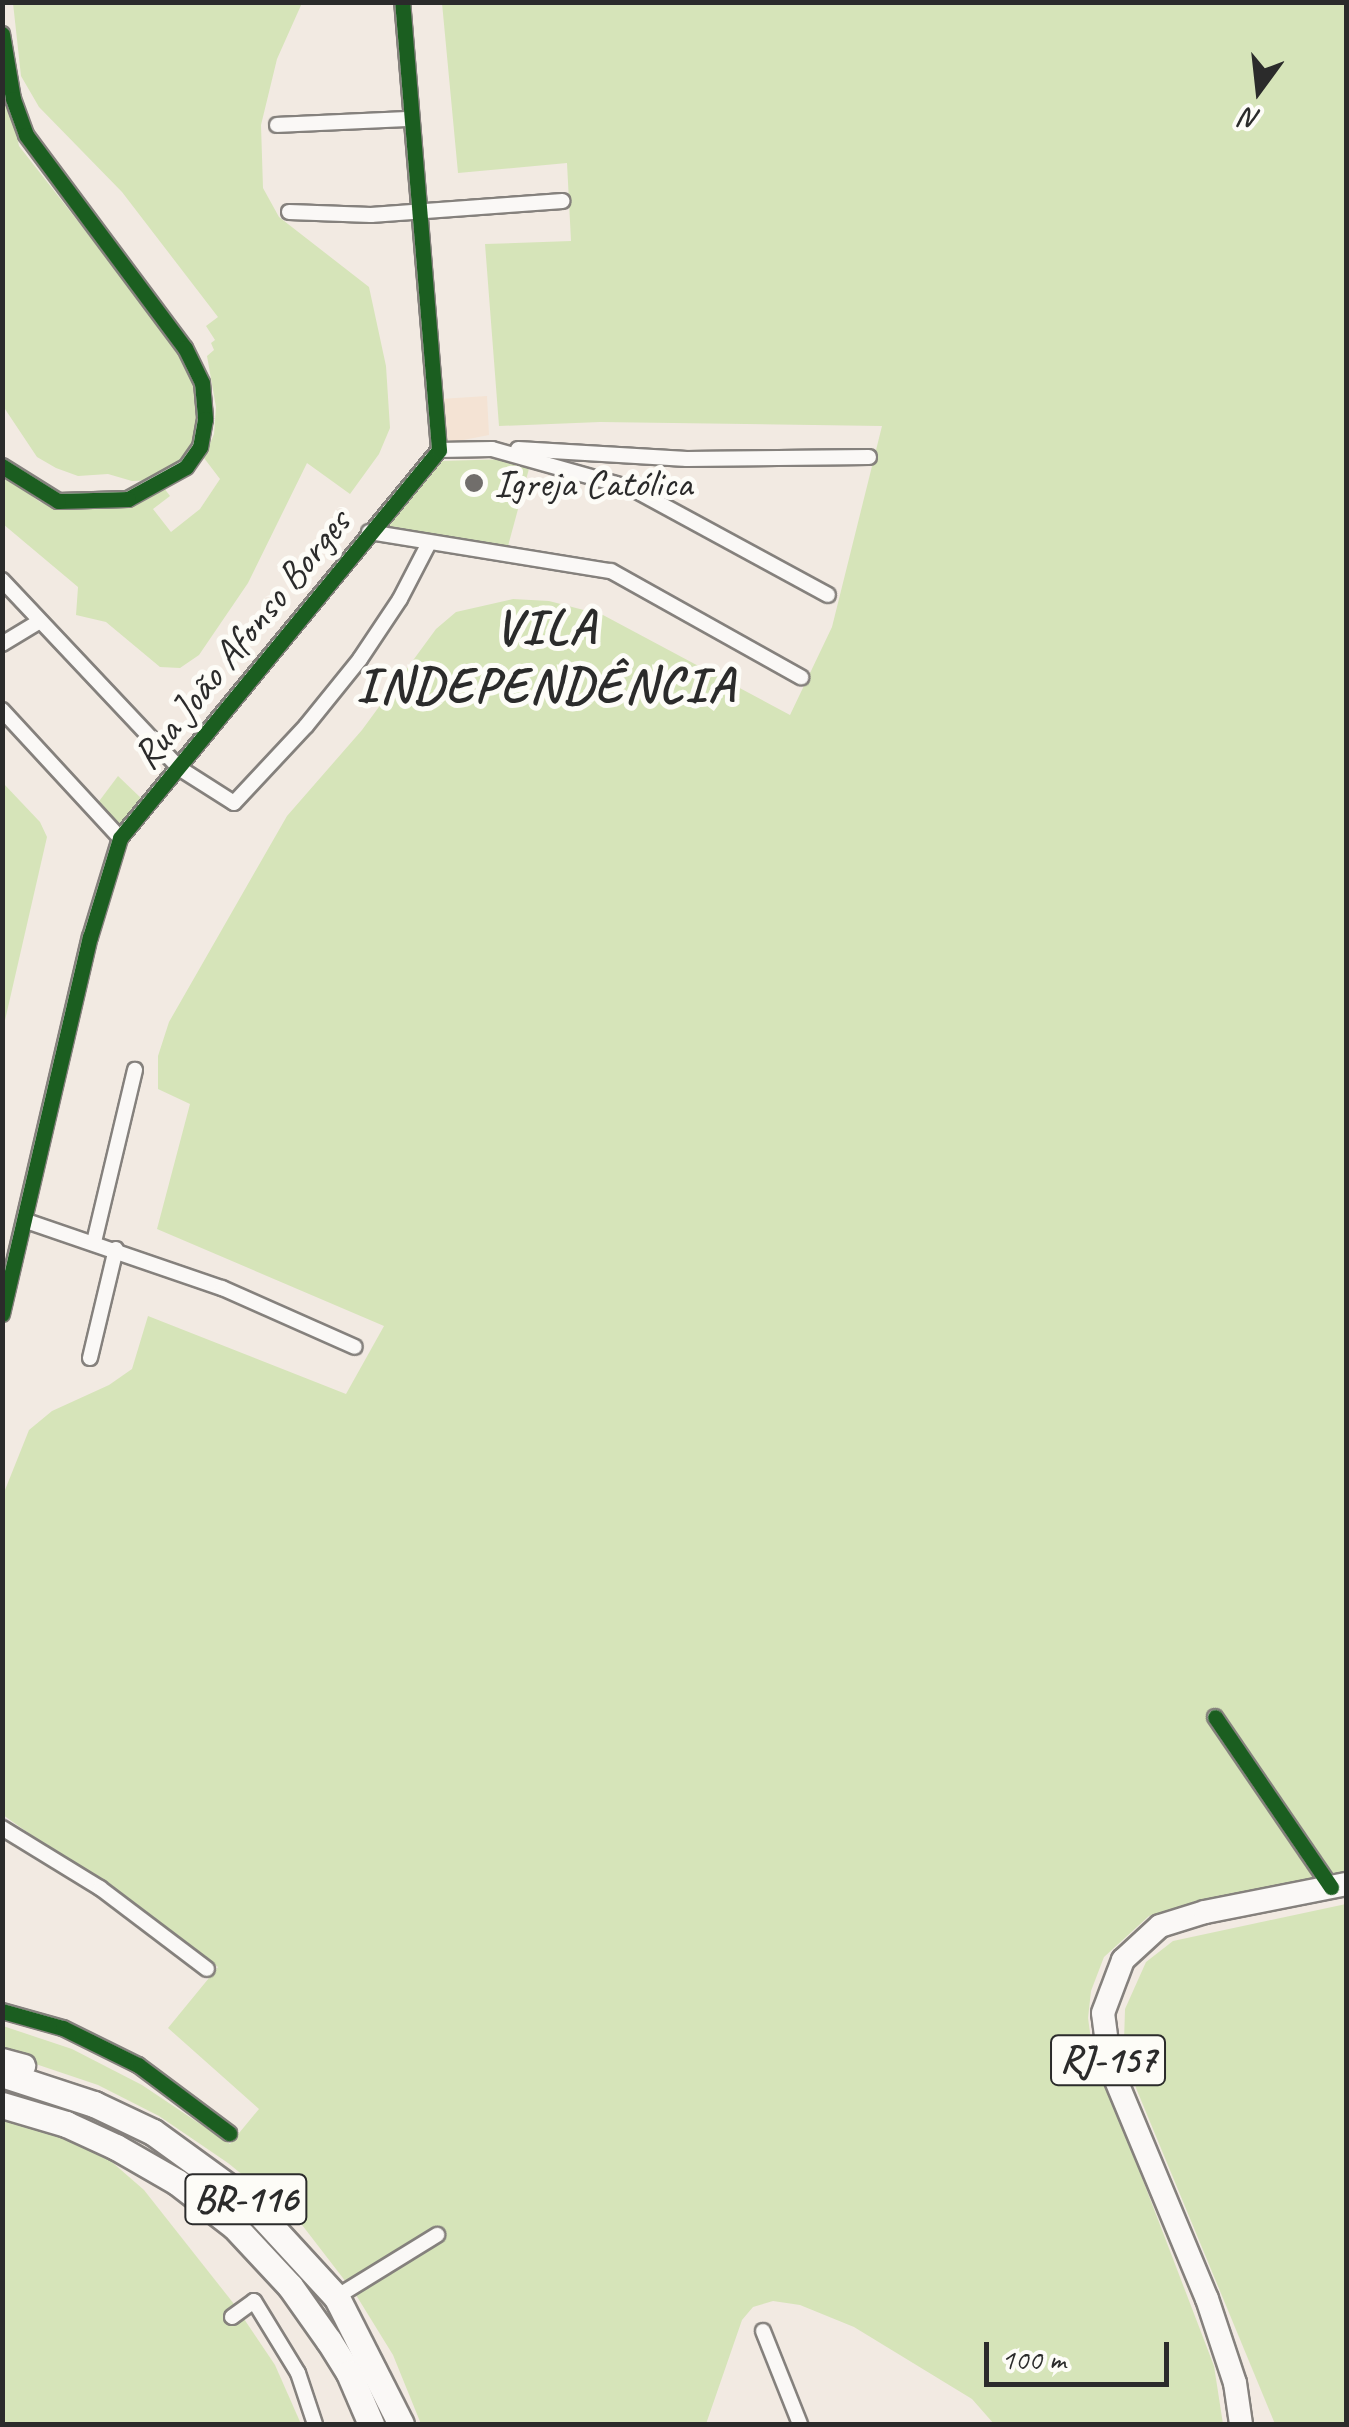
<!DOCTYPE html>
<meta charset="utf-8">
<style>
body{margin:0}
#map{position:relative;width:1349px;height:2427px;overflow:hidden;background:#f2eae2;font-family:Caveat,sans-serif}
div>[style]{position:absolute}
.built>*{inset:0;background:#f4e3d4}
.green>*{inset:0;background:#d6e4b9}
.roads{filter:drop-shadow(2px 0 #85817d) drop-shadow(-2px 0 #85817d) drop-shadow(0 2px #85817d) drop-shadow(0 -2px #85817d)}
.minor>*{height:14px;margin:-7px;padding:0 7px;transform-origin:7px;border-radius:7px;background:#faf8f6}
.primary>*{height:22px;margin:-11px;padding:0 11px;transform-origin:11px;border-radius:11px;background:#faf8f6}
.motorway>*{height:25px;margin:-12.5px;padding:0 12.5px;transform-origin:12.5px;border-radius:12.5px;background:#faf8f6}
.cycleway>*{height:15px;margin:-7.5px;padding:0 7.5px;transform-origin:7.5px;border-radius:7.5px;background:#1b5e20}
.dots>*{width:28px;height:28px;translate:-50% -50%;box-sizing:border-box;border:5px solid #fdfcf7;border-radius:50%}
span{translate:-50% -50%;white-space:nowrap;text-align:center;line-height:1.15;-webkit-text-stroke:10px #fdfcf7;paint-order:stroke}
.shield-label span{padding:2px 8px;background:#fdfcf7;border:2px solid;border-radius:8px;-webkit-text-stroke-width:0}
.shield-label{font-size:38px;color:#2b2b2b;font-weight:700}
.poi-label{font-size:40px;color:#2b2b2b}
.left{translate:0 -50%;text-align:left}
.street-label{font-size:40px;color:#2b2b2b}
.district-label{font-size:50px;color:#2b2b2b;font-weight:700;letter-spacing:2.5px}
.frame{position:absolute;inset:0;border:5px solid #2b2b2b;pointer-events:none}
.north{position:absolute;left:1209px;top:40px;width:100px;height:100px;-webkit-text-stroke:8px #fdfcf7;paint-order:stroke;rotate:195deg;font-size:28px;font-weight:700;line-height:40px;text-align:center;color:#2b2b2b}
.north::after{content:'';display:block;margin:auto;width:35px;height:45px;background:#2b2b2b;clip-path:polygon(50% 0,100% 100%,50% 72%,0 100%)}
.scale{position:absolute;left:984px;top:2342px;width:185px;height:45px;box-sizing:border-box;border:5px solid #2b2b2b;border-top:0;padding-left:12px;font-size:30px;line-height:35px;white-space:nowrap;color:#2b2b2b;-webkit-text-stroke:8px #fdfcf7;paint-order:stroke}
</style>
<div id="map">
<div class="built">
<i style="clip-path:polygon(487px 396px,489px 435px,448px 443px,440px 399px)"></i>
</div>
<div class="green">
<i style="clip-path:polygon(13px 3px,302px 3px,277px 59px,261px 125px,263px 188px,279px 217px,369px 287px,386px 366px,390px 428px,379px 454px,350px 494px,307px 463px,248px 583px,199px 655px,180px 668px,160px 667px,106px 622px,76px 615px,78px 587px,3px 524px,2px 474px,40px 502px,71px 510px,130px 505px,164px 488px,170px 496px,153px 509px,171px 532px,200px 509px,220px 479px,204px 458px,214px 434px,216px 407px,207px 356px,214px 350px,211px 343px,215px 340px,206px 326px,218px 317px,122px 192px,39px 107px,21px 76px)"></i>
<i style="clip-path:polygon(442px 3px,1346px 3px,1346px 1872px,1203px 1899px,1149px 1916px,1104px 1957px,1091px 1991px,1088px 2018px,1092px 2047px,1214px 2366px,1223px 2424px,994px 2424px,972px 2399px,854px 2327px,800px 2305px,773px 2301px,753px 2307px,742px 2320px,706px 2424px,421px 2424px,393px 2355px,356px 2295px,299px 2221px,228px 2163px,159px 2116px,98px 2085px,3px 2053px,3px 2026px,72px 2049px,142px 2085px,230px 2144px,259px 2109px,168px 2028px,218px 1967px,3px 1815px,3px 1495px,29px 1430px,52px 1411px,109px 1385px,132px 1369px,148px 1316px,346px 1394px,384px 1326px,157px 1229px,190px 1104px,158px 1089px,158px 1056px,169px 1022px,287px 816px,362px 730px,436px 629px,456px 612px,513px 599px,549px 601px,603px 615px,790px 715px,832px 627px,882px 426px,600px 422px,499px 426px,485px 244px,571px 241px,567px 163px,458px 173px)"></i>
<i style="clip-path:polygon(2px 66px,19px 146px,167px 335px,192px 376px,200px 422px,192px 455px,156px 480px,132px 481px,108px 474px,78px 476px,56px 468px,37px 457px,3px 406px)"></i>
<i style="clip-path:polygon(510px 459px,530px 465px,508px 546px,382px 531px,441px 461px)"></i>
<i style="clip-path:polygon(118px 776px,143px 800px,119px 829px,97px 804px)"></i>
<i style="clip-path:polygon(3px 783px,40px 822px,47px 837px,3px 1029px)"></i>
<i style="clip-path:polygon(1346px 1904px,1346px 2424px,1275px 2424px,1136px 2088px,1124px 2042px,1125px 2009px,1146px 1962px,1173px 1941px)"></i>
<i style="clip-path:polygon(2px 2109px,97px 2149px,144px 2190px,234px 2304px,275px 2365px,301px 2424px,3px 2424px)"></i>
</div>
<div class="roads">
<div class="minor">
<i style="left:2px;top:34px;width:66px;rotate:80.4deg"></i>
<i style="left:13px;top:99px;width:38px;rotate:70deg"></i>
<i style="left:26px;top:135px;width:266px;rotate:53.3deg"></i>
<i style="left:185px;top:348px;width:39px;rotate:64deg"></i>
<i style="left:202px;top:383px;width:36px;rotate:85deg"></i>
<i style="left:205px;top:419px;width:28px;rotate:100deg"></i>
<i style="left:200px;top:447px;width:24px;rotate:125deg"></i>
<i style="left:186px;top:467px;width:66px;rotate:151.1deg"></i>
<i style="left:128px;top:499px;width:70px;rotate:178.4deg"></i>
<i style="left:58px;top:501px;width:66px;rotate:-148deg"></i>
<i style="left:277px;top:125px;width:134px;rotate:-2.6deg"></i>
<i style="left:289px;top:212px;width:82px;rotate:2.1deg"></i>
<i style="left:371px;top:215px;width:192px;rotate:-4.2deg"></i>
<i style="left:518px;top:449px;width:169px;rotate:3.4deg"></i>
<i style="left:687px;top:459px;width:182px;rotate:-0.6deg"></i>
<i style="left:439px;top:450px;width:53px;rotate:-1.1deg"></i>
<i style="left:492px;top:449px;width:144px;rotate:15.7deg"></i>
<i style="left:631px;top:488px;width:224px;rotate:28.5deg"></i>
<i style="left:369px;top:532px;width:245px;rotate:9.2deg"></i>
<i style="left:611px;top:571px;width:218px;rotate:29.2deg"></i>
<i style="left:2px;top:580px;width:258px;rotate:46.7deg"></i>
<i style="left:179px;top:768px;width:65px;rotate:32.5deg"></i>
<i style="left:234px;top:803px;width:105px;rotate:-46.9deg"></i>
<i style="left:306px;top:726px;width:86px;rotate:-51.1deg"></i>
<i style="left:360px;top:659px;width:72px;rotate:-56.3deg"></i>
<i style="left:400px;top:599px;width:63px;rotate:-62.6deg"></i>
<i style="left:2px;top:644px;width:44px;rotate:-31.2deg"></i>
<i style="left:2px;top:710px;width:174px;rotate:47.3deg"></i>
<i style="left:26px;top:1221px;width:207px;rotate:18.9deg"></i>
<i style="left:222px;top:1288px;width:145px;rotate:23.9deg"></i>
<i style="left:94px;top:1242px;width:177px;rotate:-76.6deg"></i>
<i style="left:2px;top:1314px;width:387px;rotate:-76.9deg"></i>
<i style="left:90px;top:937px;width:103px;rotate:-73.1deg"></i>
<i style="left:120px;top:838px;width:502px;rotate:-50.57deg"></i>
<i style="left:439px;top:450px;width:450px;rotate:-94.7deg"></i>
<i style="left:90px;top:1358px;width:112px;rotate:-76.6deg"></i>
<i style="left:1215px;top:1717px;width:206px;rotate:55.7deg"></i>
<i style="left:2px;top:1828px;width:115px;rotate:31.5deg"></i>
<i style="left:100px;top:1888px;width:134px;rotate:37.1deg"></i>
<i style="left:2px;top:2011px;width:63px;rotate:15.6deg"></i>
<i style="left:63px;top:2028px;width:84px;rotate:26.3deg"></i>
<i style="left:138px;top:2065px;width:114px;rotate:36.8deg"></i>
<i style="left:341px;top:2294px;width:113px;rotate:-31.6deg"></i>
<i style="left:232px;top:2317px;width:27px;rotate:-36deg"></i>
<i style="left:254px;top:2301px;width:84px;rotate:58.6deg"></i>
<i style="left:298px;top:2373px;width:54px;rotate:71.6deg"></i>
<i style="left:763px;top:2331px;width:100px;rotate:68.3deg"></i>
</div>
<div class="primary">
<i style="left:2px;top:2060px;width:23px;rotate:15deg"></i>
<i style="left:1241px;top:2424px;width:41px;rotate:-98.3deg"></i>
<i style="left:1235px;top:2383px;width:89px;rotate:-108.4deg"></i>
<i style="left:1207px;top:2299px;width:252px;rotate:-112.6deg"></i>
<i style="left:1110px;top:2066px;width:53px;rotate:-97.5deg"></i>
<i style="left:1103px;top:2013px;width:57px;rotate:-69.3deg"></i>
<i style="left:1123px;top:1960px;width:50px;rotate:-42.6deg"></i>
<i style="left:1160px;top:1926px;width:47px;rotate:-17.3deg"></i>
<i style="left:1205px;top:1912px;width:144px;rotate:-11.2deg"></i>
</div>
<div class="motorway">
<i style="left:2px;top:2074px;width:97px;rotate:18.1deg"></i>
<i style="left:94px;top:2104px;width:65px;rotate:25.4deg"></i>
<i style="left:153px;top:2132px;width:116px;rotate:35.9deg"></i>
<i style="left:247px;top:2200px;width:133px;rotate:47.4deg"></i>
<i style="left:337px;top:2298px;width:141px;rotate:63.1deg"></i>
<i style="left:2px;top:2105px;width:67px;rotate:16.5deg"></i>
<i style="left:66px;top:2124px;width:55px;rotate:24.7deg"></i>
<i style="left:116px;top:2147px;width:70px;rotate:29.8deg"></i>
<i style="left:177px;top:2182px;width:72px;rotate:37.7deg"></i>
<i style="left:234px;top:2226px;width:82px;rotate:47deg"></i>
<i style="left:290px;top:2286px;width:67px;rotate:54.7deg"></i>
<i style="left:329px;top:2341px;width:38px;rotate:58deg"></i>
<i style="left:349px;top:2373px;width:56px;rotate:66.7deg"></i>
</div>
</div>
<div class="cycleway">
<i style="left:2px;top:34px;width:66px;rotate:80.4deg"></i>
<i style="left:13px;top:99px;width:38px;rotate:70deg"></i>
<i style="left:26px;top:135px;width:266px;rotate:53.3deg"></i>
<i style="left:185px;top:348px;width:39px;rotate:64deg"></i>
<i style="left:202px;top:383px;width:36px;rotate:85deg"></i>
<i style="left:205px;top:419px;width:28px;rotate:100deg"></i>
<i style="left:200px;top:447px;width:24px;rotate:125deg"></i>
<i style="left:186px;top:467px;width:66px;rotate:151.1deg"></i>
<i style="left:128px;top:499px;width:70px;rotate:178.4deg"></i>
<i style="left:58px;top:501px;width:66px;rotate:-148deg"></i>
<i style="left:2px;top:1314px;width:387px;rotate:-76.9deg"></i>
<i style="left:90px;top:937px;width:103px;rotate:-73.1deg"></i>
<i style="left:120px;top:838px;width:502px;rotate:-50.57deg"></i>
<i style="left:439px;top:450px;width:450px;rotate:-94.7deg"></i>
<i style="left:1215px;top:1717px;width:206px;rotate:55.7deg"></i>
<i style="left:2px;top:2011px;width:63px;rotate:15.6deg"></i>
<i style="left:63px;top:2028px;width:84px;rotate:26.3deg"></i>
<i style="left:138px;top:2065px;width:114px;rotate:36.8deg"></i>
</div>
<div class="dots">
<i style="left:474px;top:483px;background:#716e6b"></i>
</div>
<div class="shield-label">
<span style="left:1108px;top:2060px">RJ-157</span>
<span style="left:246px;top:2199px">BR-116</span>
</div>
<div class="poi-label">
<span class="left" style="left:494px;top:483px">Igreja Católica</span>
</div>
<div class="street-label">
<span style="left:241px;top:639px;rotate:-51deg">Rua João Afonso Borges</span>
</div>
<div class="district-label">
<span style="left:546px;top:655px">VILA<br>INDEPENDÊNCIA</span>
</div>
<div class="frame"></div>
<div class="north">N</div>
<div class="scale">100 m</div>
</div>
